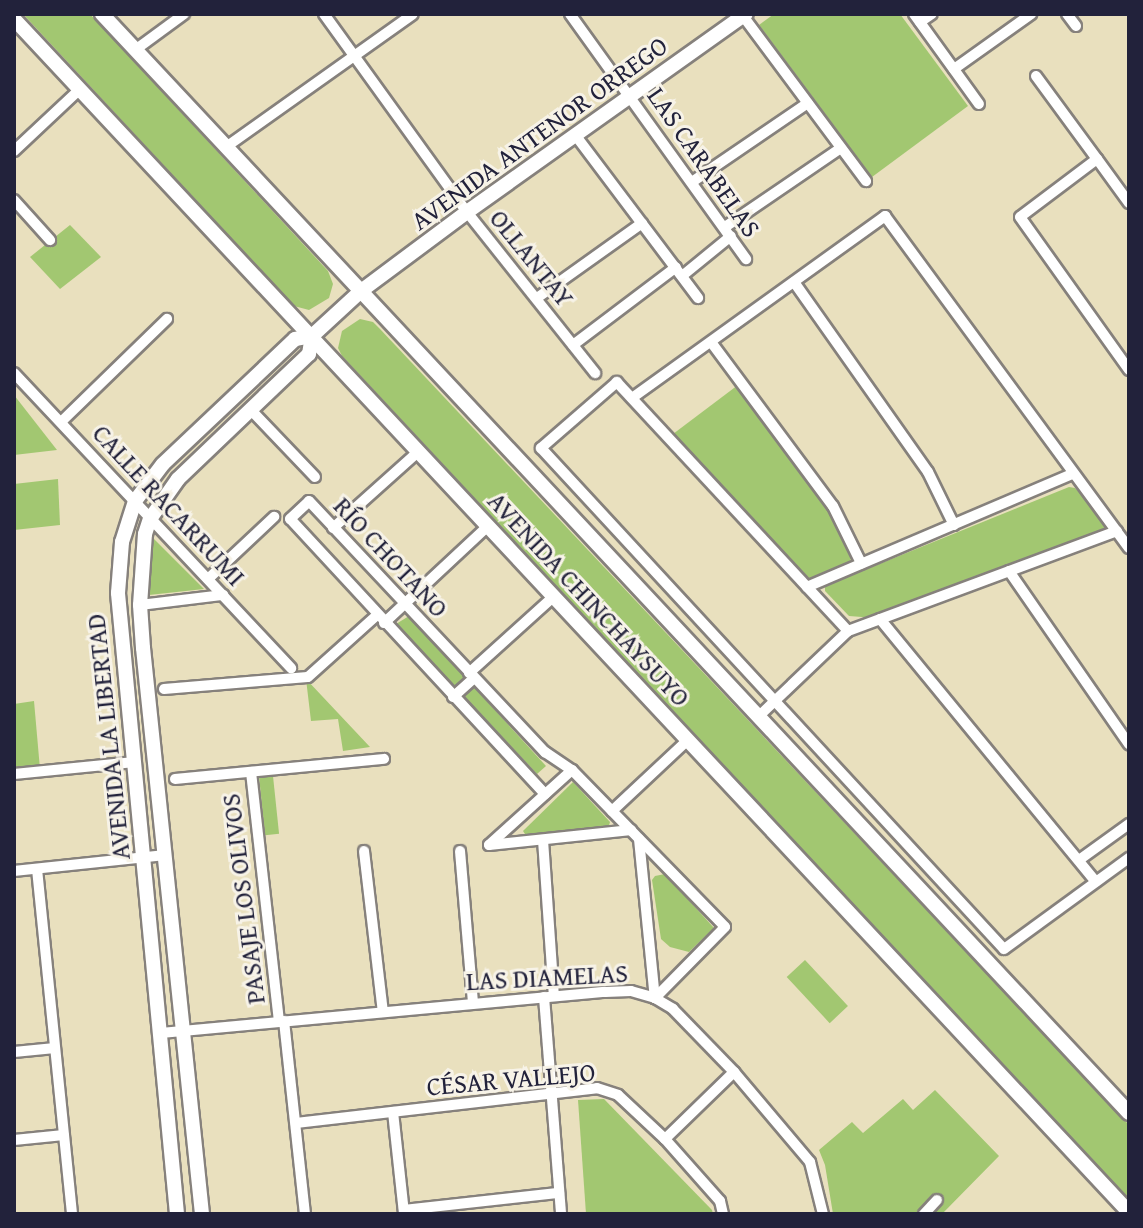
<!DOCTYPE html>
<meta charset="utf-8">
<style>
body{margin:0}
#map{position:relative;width:1143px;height:1228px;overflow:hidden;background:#e9e0be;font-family:"Gentium Book Plus",serif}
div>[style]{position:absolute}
.green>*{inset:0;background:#a2c771;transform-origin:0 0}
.roads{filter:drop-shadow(2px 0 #86817c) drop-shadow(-2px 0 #86817c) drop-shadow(0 2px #86817c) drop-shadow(0 -2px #86817c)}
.street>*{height:10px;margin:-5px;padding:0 5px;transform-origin:5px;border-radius:5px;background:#fff}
.secondary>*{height:14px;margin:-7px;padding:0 7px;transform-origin:7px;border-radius:7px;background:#fff}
span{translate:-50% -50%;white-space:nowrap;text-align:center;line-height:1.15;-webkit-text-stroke:6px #f7f3e8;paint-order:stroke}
.street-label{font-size:26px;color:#22223b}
.frame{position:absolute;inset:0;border:16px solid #22223b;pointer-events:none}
</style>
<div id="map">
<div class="green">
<i style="clip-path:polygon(23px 14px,90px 14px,328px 271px,333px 284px,329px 298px,309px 310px,294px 306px)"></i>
<i style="clip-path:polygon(774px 14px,900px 14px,968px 106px,872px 177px,759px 25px)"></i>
<i style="clip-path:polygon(70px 225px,101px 257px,60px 289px,30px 257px)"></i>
<i style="clip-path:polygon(360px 319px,373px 322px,380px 329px,1129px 1125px,1129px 1201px,342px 356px,338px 348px,342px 331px)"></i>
<i style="clip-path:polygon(738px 385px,818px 493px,852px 552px,850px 563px,809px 579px,673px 434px)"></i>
<i style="clip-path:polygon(14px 395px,57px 450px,14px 455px)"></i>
<i style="clip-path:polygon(58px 479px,60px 525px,14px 530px,14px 484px)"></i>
<i style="clip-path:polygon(1069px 487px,1075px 488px,1106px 521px,1105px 531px,875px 618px,849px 616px,825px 591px,825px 586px)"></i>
<i style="clip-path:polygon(153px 538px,204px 589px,149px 595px)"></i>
<i style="clip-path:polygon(409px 616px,546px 766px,537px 774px,396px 624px)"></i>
<i style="clip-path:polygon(306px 679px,370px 747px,343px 751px,338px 719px,311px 721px)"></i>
<i style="clip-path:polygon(34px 701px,40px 769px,14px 771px,14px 704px)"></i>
<i style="left:273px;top:776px;width:58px;height:14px;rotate:84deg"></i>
<i style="clip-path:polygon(573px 782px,610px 822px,608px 829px,527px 837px,523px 831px)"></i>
<i style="clip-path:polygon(665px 874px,714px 928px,689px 952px,670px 947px,661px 939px,652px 880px,655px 876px)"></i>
<i style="left:805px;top:960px;width:63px;height:25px;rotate:47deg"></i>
<i style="clip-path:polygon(935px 1090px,999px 1156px,942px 1214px,833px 1214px,825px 1165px,819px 1150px,852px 1122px,863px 1133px,903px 1099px,913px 1110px)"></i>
<i style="clip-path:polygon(604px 1099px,712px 1210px,713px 1214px,586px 1214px,578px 1100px)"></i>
</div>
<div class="roads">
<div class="street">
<i style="left:324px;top:14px;width:244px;rotate:54.2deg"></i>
<i style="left:467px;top:212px;width:206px;rotate:51.5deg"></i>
<i style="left:570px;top:14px;width:302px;rotate:54.3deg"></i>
<i style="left:914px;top:14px;width:111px;rotate:54.2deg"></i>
<i style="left:1067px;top:14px;width:15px;rotate:53deg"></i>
<i style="left:743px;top:16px;width:206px;rotate:53.3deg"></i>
<i style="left:920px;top:22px;width:14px;rotate:-34deg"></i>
<i style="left:135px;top:50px;width:61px;rotate:-36.3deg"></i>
<i style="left:954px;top:69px;width:95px;rotate:-35.5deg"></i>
<i style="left:1036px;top:76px;width:103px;rotate:53.7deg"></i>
<i style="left:576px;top:136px;width:203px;rotate:53deg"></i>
<i style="left:226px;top:147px;width:229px;rotate:-35.4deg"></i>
<i style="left:14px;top:151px;width:89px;rotate:-43.2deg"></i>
<i style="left:692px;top:182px;width:140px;rotate:-34.3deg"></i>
<i style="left:14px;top:200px;width:54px;rotate:48deg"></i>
<i style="left:1129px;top:203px;width:54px;rotate:-126deg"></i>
<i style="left:1097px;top:159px;width:96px;rotate:143deg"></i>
<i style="left:1020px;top:217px;width:188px;rotate:54.5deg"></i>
<i style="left:725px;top:227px;width:140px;rotate:-34.3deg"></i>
<i style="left:682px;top:276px;width:63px;rotate:-39.2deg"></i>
<i style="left:794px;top:282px;width:232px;rotate:54.8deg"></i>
<i style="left:928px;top:472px;width:59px;rotate:63.9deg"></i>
<i style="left:537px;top:298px;width:129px;rotate:-35.5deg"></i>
<i style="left:711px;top:342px;width:204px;rotate:53.4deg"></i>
<i style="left:833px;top:506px;width:64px;rotate:63.8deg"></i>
<i style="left:573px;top:345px;width:129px;rotate:-37.1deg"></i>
<i style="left:14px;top:373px;width:405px;rotate:46.8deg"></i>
<i style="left:632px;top:398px;width:312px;rotate:-35.7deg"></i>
<i style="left:885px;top:216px;width:412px;rotate:53.7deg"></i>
<i style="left:250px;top:409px;width:94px;rotate:46.3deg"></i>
<i style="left:61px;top:422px;width:148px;rotate:-44.2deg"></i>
<i style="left:333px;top:528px;width:115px;rotate:-41.8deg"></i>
<i style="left:1117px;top:531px;width:287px;rotate:159.6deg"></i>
<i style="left:848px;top:631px;width:340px;rotate:-132.9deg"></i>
<i style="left:617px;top:382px;width:101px;rotate:139deg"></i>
<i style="left:541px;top:448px;width:682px;rotate:47.26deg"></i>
<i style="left:1004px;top:949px;width:155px;rotate:-36.1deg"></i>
<i style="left:1009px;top:571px;width:211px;rotate:55.3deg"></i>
<i style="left:208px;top:579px;width:91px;rotate:-43.2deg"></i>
<i style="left:807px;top:587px;width:288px;rotate:-23.1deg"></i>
<i style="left:140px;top:605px;width:84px;rotate:-6.9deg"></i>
<i style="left:880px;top:619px;width:340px;rotate:50.6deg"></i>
<i style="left:384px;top:623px;width:142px;rotate:-43deg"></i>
<i style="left:469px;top:673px;width:113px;rotate:-42.1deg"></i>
<i style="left:164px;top:689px;width:144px;rotate:-4.8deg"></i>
<i style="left:308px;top:677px;width:93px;rotate:-41.9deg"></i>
<i style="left:453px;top:697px;width:28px;rotate:-42deg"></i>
<i style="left:758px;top:717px;width:124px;rotate:-43.7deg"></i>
<i style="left:251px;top:772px;width:251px;rotate:83.6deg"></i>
<i style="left:14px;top:774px;width:121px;rotate:-5.7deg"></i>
<i style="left:175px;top:779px;width:210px;rotate:-5.5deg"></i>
<i style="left:545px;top:794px;width:375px;rotate:-132.8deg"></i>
<i style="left:290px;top:519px;width:26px;rotate:-43deg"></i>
<i style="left:309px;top:501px;width:345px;rotate:46.8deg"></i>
<i style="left:545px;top:752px;width:32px;rotate:34deg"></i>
<i style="left:572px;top:770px;width:219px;rotate:45.7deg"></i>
<i style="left:725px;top:927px;width:100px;rotate:134.6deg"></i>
<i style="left:612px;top:811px;width:104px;rotate:-43.1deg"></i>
<i style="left:639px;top:839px;width:160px;rotate:84.3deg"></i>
<i style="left:543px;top:840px;width:156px;rotate:86deg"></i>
<i style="left:489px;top:845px;width:143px;rotate:-6deg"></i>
<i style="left:489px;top:845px;width:112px;rotate:-42.1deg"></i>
<i style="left:364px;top:851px;width:162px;rotate:83.3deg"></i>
<i style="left:460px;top:851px;width:152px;rotate:85.1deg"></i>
<i style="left:1079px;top:860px;width:62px;rotate:-35.8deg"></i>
<i style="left:37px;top:869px;width:347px;rotate:84.2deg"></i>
<i style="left:14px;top:871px;width:152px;rotate:-6deg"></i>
<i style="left:544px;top:997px;width:218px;rotate:85.5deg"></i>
<i style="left:284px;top:1021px;width:194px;rotate:83.8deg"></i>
<i style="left:161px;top:1033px;width:446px;rotate:-5.3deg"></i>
<i style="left:605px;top:992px;width:26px;rotate:-2deg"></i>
<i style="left:631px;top:991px;width:25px;rotate:16deg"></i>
<i style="left:655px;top:998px;width:21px;rotate:31deg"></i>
<i style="left:673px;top:1009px;width:88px;rotate:45.9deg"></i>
<i style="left:734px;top:1072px;width:118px;rotate:49.8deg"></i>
<i style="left:810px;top:1162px;width:54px;rotate:76deg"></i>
<i style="left:14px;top:1052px;width:41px;rotate:-5.6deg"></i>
<i style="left:393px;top:1112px;width:103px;rotate:83.8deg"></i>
<i style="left:296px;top:1123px;width:303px;rotate:-6.6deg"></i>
<i style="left:597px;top:1088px;width:22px;rotate:18deg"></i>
<i style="left:618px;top:1095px;width:64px;rotate:43.1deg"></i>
<i style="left:665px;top:1139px;width:83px;rotate:48.4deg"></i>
<i style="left:720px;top:1201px;width:13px;rotate:77deg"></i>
<i style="left:665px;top:1139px;width:96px;rotate:-44.2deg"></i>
<i style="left:14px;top:1140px;width:50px;rotate:-5.7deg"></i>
<i style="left:404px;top:1210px;width:156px;rotate:-6.3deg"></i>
<i style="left:924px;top:1214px;width:19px;rotate:-47deg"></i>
</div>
<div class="secondary">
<i style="left:102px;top:14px;width:1504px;rotate:46.94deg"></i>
<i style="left:14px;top:19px;width:1633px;rotate:46.94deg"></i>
<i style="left:177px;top:1214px;width:624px;rotate:-95.43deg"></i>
<i style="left:118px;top:593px;width:51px;rotate:-85.5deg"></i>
<i style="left:122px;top:542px;width:43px;rotate:-72.4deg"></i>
<i style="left:135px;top:501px;width:46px;rotate:-52.9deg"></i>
<i style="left:163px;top:464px;width:182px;rotate:-43.4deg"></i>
<i style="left:295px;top:339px;width:17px;rotate:-10deg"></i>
<i style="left:312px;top:336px;width:67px;rotate:-42.6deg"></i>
<i style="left:361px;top:291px;width:132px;rotate:-36.7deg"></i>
<i style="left:467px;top:212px;width:342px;rotate:-35.4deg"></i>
<i style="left:202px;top:1214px;width:569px;rotate:-95.95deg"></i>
<i style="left:143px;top:648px;width:43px;rotate:-94deg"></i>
<i style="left:140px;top:605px;width:71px;rotate:-86deg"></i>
<i style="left:145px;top:534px;width:16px;rotate:-72deg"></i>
<i style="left:150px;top:519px;width:49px;rotate:-55deg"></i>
<i style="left:178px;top:479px;width:181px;rotate:-43.7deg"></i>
<i style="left:309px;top:354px;width:18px;rotate:-81deg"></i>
</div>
</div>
<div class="street-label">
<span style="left:539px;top:133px;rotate:-36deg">AVENIDA ANTENOR ORREGO</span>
<span style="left:704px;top:162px;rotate:55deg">LAS CARABELAS</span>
<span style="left:532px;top:258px;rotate:51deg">OLLANTAY</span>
<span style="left:169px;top:505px;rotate:47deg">CALLE RACARRUMI</span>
<span style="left:391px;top:557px;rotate:47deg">RÍO CHOTANO</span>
<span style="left:589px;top:599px;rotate:47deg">AVENIDA CHINCHAYSUYO</span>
<span style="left:108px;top:737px;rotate:-96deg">AVENIDA LA LIBERTAD</span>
<span style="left:243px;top:899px;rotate:-97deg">PASAJE LOS OLIVOS</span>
<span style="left:547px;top:977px;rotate:-3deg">LAS DIAMELAS</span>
<span style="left:511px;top:1079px;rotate:-5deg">CÉSAR VALLEJO</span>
</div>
<div class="frame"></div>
</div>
